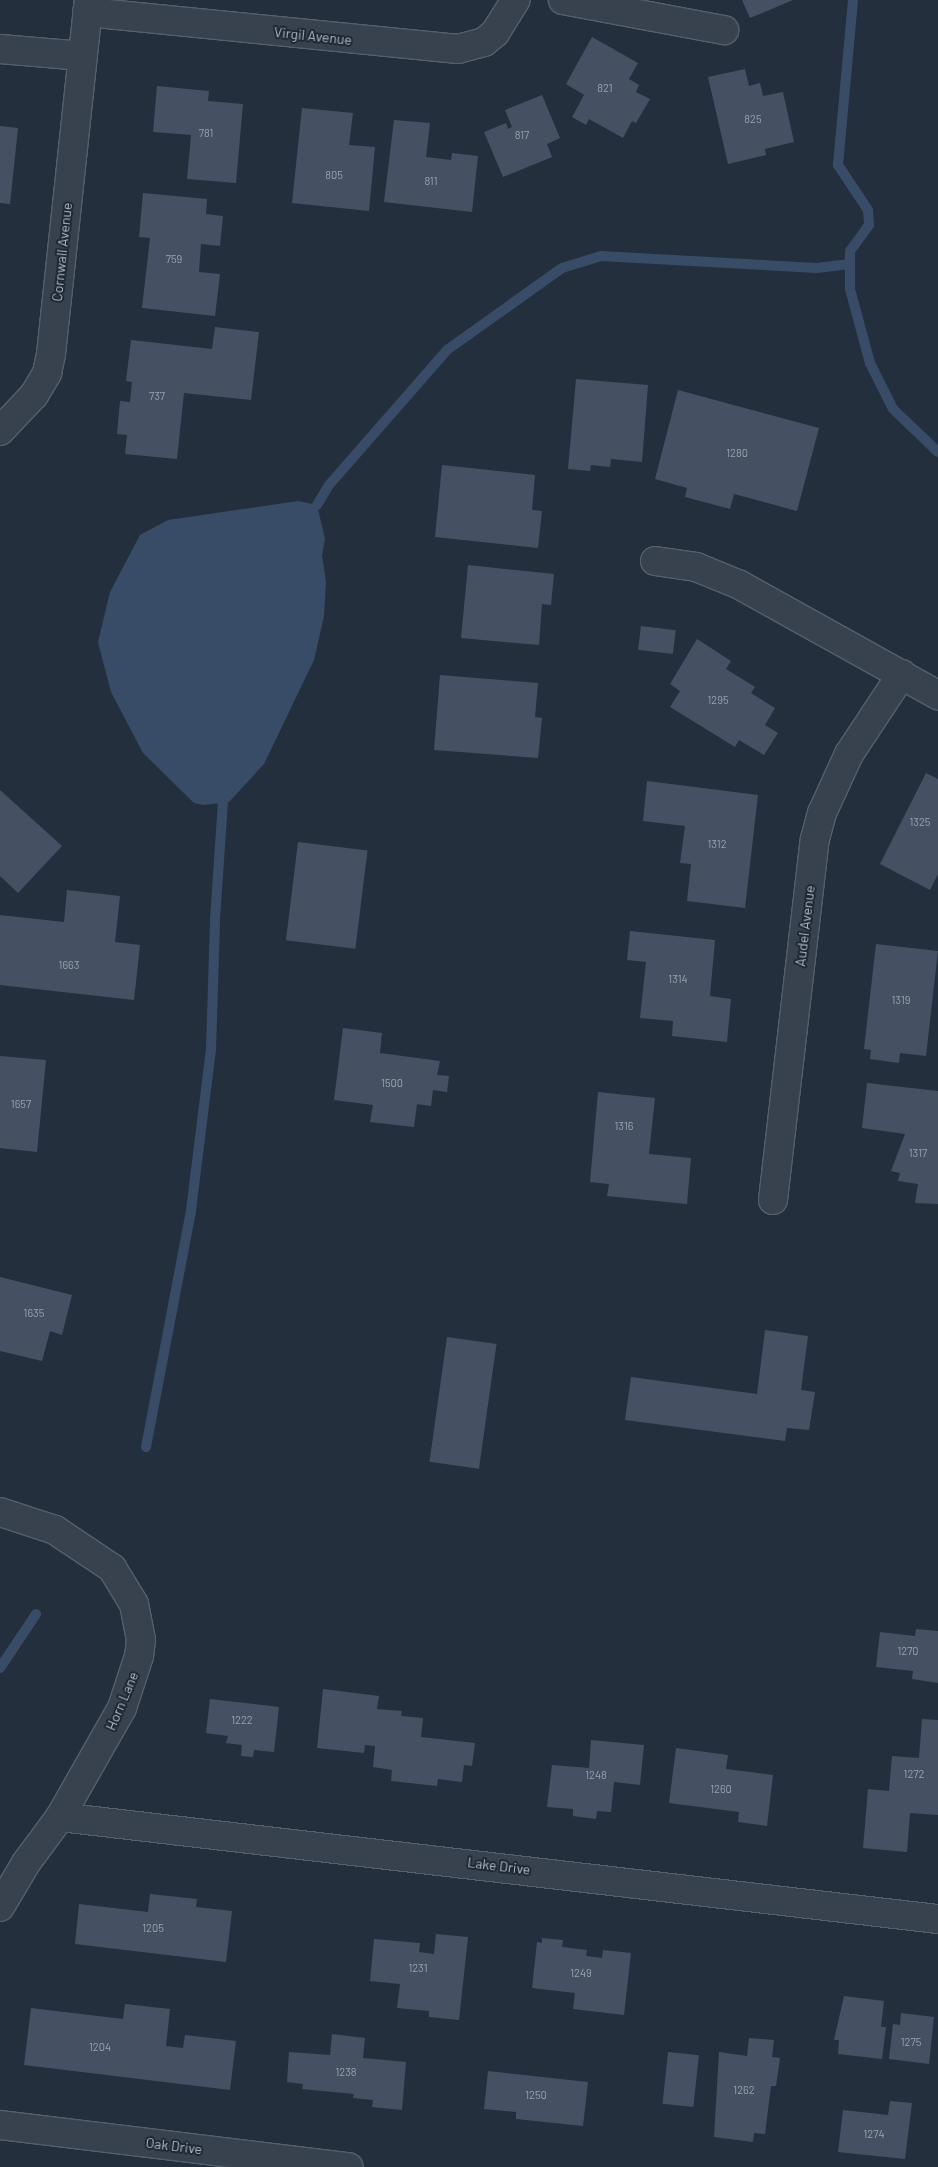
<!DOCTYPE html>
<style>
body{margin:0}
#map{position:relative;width:938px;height:2167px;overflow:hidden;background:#242f3e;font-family:Barlow,sans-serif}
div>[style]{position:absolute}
.water>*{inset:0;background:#394c67}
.stream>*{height:10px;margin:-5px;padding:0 5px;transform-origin:5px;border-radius:5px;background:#394c67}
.building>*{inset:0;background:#455162;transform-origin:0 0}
.roads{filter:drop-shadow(1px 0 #565f6c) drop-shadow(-1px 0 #565f6c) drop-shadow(0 1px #565f6c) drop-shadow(0 -1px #565f6c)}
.minor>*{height:28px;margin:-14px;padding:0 14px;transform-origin:14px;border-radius:14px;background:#38414e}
span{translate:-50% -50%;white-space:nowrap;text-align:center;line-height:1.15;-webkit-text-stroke:4px #1d2633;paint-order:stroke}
.number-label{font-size:11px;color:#98a1af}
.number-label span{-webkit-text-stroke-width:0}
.street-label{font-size:14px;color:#b4bcc9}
</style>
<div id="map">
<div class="water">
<i style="clip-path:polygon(298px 501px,317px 505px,325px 539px,322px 555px,326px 582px,324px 616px,314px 660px,264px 764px,229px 802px,204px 805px,194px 803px,143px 753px,111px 692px,98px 642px,110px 592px,140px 535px,168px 520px)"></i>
</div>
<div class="stream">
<i style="left:853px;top:0;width:166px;rotate:95.2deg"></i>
<i style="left:838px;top:165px;width:54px;rotate:56.3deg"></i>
<i style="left:868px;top:210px;width:15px;rotate:86deg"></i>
<i style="left:869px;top:225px;width:32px;rotate:126deg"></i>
<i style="left:850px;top:251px;width:38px;rotate:90deg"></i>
<i style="left:850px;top:289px;width:77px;rotate:74.9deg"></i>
<i style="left:870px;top:363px;width:51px;rotate:63.4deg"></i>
<i style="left:893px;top:409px;width:62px;rotate:43.7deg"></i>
<i style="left:317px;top:505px;width:23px;rotate:-59deg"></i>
<i style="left:329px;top:485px;width:179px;rotate:-48.8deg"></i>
<i style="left:447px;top:350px;width:141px;rotate:-35.5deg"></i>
<i style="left:562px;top:268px;width:41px;rotate:-17.1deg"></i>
<i style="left:601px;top:256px;width:216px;rotate:3.2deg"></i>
<i style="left:817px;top:268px;width:31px;rotate:-7deg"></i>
<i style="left:146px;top:1447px;width:241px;rotate:-79.2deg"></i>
<i style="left:191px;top:1210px;width:162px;rotate:-82.9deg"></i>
<i style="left:211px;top:1049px;width:130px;rotate:-88.2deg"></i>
<i style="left:215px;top:919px;width:116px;rotate:-86.1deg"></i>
<i style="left:0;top:1668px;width:65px;rotate:-56.3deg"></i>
</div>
<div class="building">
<i style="clip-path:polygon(742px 0,793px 0,750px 18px)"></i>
<i style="clip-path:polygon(592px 37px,638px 63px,629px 79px,639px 85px,636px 92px,650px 99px,636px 123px,632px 121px,623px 138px,589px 119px,586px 125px,572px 117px,584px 95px,566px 84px)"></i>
<i style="clip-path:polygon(745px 69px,749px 86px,760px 83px,763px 96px,783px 92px,794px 142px,765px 149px,766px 155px,728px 164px,708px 77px)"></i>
<i style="clip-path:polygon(157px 86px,209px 91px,208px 101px,243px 104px,236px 183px,187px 179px,191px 135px,153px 132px)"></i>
<i style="clip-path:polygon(542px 95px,560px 138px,547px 144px,552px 157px,503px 177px,484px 132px,506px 123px,508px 129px,512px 127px,505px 110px)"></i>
<i style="clip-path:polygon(302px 108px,353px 113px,349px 145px,375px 147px,369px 211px,292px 203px)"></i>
<i style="clip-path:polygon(394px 120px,430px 123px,426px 157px,451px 160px,452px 153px,478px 156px,472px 212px,384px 202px)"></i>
<i style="clip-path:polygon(0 126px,18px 128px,10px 204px,0 203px)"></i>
<i style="clip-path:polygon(143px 193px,207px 199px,206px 214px,223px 216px,220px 246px,201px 244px,199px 272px,220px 274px,215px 316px,142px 308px,150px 238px,139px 237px)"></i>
<i style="clip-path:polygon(215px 327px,259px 332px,251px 400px,184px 393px,177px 459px,125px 454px,127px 435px,117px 434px,120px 401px,130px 402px,132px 382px,126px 381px,131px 340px,212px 349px)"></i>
<i style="clip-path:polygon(576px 379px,648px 385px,642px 462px,611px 459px,610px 467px,591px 465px,590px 471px,568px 469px)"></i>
<i style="clip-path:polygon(678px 390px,819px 428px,797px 511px,734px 494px,730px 509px,685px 497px,687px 488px,655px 479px)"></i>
<i style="clip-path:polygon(442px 465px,535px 475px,532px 510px,542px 511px,538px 548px,435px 537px)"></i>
<i style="clip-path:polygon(468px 565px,554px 574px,551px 605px,542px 604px,539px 645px,461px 638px)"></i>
<i style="left:641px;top:626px;width:35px;height:24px;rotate:7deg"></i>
<i style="clip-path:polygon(697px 639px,731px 661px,726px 669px,755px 687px,751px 693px,775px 708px,765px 725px,778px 733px,764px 755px,739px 740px,735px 747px,670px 707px,680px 691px,670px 684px)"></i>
<i style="clip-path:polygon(440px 675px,538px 683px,535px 717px,542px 718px,538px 758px,434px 750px)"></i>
<i style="clip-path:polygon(926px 773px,938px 779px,938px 874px,930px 890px,880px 864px)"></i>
<i style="clip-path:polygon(647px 781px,758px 795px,745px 908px,687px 901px,691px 864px,680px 863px,685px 826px,643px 821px)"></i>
<i style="clip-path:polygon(0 790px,62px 846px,18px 893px,0 876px)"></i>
<i style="left:298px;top:842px;width:70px;height:99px;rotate:7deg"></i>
<i style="clip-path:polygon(67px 890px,120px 896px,115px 942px,140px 945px,134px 1000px,0 985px,0 915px,64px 922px)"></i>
<i style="clip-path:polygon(630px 931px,715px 940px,710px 996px,731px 999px,727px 1042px,672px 1036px,673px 1021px,640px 1018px,646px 962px,627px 960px)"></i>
<i style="clip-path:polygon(876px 944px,938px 951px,926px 1056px,900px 1053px,899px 1063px,870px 1059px,871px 1050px,864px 1049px)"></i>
<i style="clip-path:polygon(343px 1028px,382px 1033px,380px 1053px,440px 1061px,437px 1075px,449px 1076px,447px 1092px,433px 1090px,431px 1106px,417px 1104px,414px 1127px,370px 1122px,373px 1105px,334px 1100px)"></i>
<i style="clip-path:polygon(0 1056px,46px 1060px,37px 1152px,0 1148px)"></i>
<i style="clip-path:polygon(867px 1083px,938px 1091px,938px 1204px,915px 1203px,918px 1184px,898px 1181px,900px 1173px,891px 1171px,905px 1134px,862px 1128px)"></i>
<i style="clip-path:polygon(598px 1092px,655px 1098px,649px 1154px,691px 1158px,687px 1204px,607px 1196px,609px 1184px,590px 1182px)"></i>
<i style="clip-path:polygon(0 1277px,72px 1295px,62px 1335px,50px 1331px,42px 1361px,0 1351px)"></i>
<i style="clip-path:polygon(765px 1330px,808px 1336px,801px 1390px,815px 1392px,809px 1430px,787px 1428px,785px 1441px,625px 1420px,631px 1377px,757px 1394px)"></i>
<i style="left:447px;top:1337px;width:50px;height:126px;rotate:8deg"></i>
<i style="clip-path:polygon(916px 1629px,938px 1631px,938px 1683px,912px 1679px,913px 1671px,876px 1667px,880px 1632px,915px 1636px)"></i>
<i style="clip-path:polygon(323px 1689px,379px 1696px,377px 1709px,402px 1711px,401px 1716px,423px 1718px,421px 1737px,475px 1743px,472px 1766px,464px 1765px,462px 1782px,438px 1779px,437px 1786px,391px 1781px,392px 1770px,373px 1767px,375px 1746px,365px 1745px,364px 1753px,317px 1748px)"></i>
<i style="clip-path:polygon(210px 1699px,279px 1707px,274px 1752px,254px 1750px,253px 1757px,241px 1756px,242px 1745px,226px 1743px,228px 1736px,206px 1733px)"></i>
<i style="clip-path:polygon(922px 1719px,938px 1720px,938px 1815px,910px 1813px,907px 1852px,863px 1848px,868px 1789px,889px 1791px,892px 1756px,919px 1758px)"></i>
<i style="clip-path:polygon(591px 1740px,644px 1745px,640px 1785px,614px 1782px,611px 1812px,597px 1811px,596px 1819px,573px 1816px,573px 1809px,547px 1807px,552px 1765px,589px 1768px)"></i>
<i style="clip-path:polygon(676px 1748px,728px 1755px,726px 1769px,773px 1775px,767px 1826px,738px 1822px,739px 1812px,669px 1803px)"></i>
<i style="clip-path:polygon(150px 1894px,197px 1899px,196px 1907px,232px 1911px,226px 1962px,75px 1944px,79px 1904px,148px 1912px)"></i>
<i style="clip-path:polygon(436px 1934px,468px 1937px,459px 2020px,429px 2017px,429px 2011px,397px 2008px,400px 1984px,370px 1981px,374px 1939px,420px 1943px,419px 1952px,434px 1954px)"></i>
<i style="clip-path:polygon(542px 1938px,563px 1940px,562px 1947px,587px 1950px,586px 1956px,602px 1958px,603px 1950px,631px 1953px,624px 2015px,573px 2009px,575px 1993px,532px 1988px,537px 1942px,542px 1943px)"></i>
<i style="clip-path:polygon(844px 1996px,884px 2001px,881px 2027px,886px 2027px,882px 2059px,838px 2054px,839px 2040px,834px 2040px)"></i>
<i style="clip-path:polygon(125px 2004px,170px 2009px,166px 2046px,183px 2048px,185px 2035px,236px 2041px,230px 2090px,24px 2065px,31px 2008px,123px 2019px)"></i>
<i style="clip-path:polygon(901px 2013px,934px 2017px,929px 2064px,889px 2059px,893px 2024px,900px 2025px)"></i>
<i style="clip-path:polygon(332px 2034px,365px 2038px,363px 2058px,406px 2062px,402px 2110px,372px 2107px,373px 2100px,353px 2098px,354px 2094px,302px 2089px,303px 2084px,287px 2082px,289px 2052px,330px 2055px)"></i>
<i style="clip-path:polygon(749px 2038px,774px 2040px,772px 2057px,780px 2058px,776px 2086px,771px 2086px,765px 2134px,754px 2133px,753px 2142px,714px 2137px,719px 2052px,747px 2056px)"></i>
<i style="left:668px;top:2052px;width:31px;height:52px;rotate:6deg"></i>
<i style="clip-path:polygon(488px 2071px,588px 2082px,583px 2126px,516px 2119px,516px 2112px,484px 2109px)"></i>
<i style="clip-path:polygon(890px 2101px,912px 2103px,905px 2159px,838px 2152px,843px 2110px,888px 2115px)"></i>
</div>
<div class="roads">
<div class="minor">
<i style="left:563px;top:0;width:164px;rotate:10.6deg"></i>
<i style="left:87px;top:12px;width:373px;rotate:5.7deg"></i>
<i style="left:458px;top:49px;width:27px;rotate:-15deg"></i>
<i style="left:484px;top:42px;width:14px;rotate:-39deg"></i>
<i style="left:495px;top:33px;width:39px;rotate:-58deg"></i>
<i style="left:0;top:49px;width:83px;rotate:4.8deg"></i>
<i style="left:0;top:431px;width:50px;rotate:-46.6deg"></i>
<i style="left:34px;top:395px;width:26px;rotate:-59deg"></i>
<i style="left:47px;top:373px;width:19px;rotate:-78deg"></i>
<i style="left:51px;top:354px;width:356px;rotate:-83.9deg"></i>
<i style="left:655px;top:561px;width:41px;rotate:8.3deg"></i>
<i style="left:696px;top:567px;width:48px;rotate:22.2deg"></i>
<i style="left:740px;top:585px;width:227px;rotate:29.1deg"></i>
<i style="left:773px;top:1200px;width:363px;rotate:-83.4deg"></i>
<i style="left:815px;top:839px;width:27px;rotate:-75deg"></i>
<i style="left:822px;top:813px;width:65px;rotate:-65.4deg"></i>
<i style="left:849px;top:754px;width:96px;rotate:-56.5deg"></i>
<i style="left:0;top:1512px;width:58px;rotate:18.1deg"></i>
<i style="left:55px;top:1530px;width:69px;rotate:33.7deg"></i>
<i style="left:112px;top:1568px;width:42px;rotate:58.6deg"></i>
<i style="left:134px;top:1604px;width:37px;rotate:79deg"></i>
<i style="left:141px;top:1640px;width:16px;rotate:97deg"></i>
<i style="left:139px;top:1656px;width:55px;rotate:108.1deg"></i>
<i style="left:122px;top:1708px;width:125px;rotate:119.6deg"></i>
<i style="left:60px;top:1817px;width:57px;rotate:126.5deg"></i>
<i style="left:26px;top:1863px;width:51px;rotate:120.6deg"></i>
<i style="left:60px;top:1817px;width:884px;rotate:6.63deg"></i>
<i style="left:0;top:2125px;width:351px;rotate:6.9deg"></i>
</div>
</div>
<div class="number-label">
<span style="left:605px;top:88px">821</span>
<span style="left:753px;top:119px">825</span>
<span style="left:206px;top:133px">781</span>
<span style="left:522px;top:135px">817</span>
<span style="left:334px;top:175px">805</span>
<span style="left:431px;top:181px">811</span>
<span style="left:174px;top:259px">759</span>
<span style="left:157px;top:396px">737</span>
<span style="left:737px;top:453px">1280</span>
<span style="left:718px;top:700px">1295</span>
<span style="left:920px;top:822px">1325</span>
<span style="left:717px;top:844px">1312</span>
<span style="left:69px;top:965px">1663</span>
<span style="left:678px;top:979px">1314</span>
<span style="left:901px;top:1000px">1319</span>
<span style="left:392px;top:1083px">1500</span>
<span style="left:21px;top:1104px">1657</span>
<span style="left:624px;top:1126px">1316</span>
<span style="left:918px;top:1153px">1317</span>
<span style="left:34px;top:1313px">1635</span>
<span style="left:908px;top:1651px">1270</span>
<span style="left:242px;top:1720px">1222</span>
<span style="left:914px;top:1774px">1272</span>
<span style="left:596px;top:1775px">1248</span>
<span style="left:721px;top:1789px">1260</span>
<span style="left:153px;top:1928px">1205</span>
<span style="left:418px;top:1968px">1231</span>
<span style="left:581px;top:1973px">1249</span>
<span style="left:911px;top:2042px">1275</span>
<span style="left:100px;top:2047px">1204</span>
<span style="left:346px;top:2072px">1238</span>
<span style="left:744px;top:2090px">1262</span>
<span style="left:536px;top:2095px">1250</span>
<span style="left:874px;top:2134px">1274</span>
</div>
<div class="street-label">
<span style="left:313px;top:36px;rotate:6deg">Virgil Avenue</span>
<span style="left:62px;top:252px;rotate:-84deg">Cornwall Avenue</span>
<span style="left:805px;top:926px;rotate:-83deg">Audel Avenue</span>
<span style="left:122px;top:1701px;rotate:-67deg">Horn Lane</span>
<span style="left:499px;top:1866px;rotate:7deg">Lake Drive</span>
<span style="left:174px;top:2146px;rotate:7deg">Oak Drive</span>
</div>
</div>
